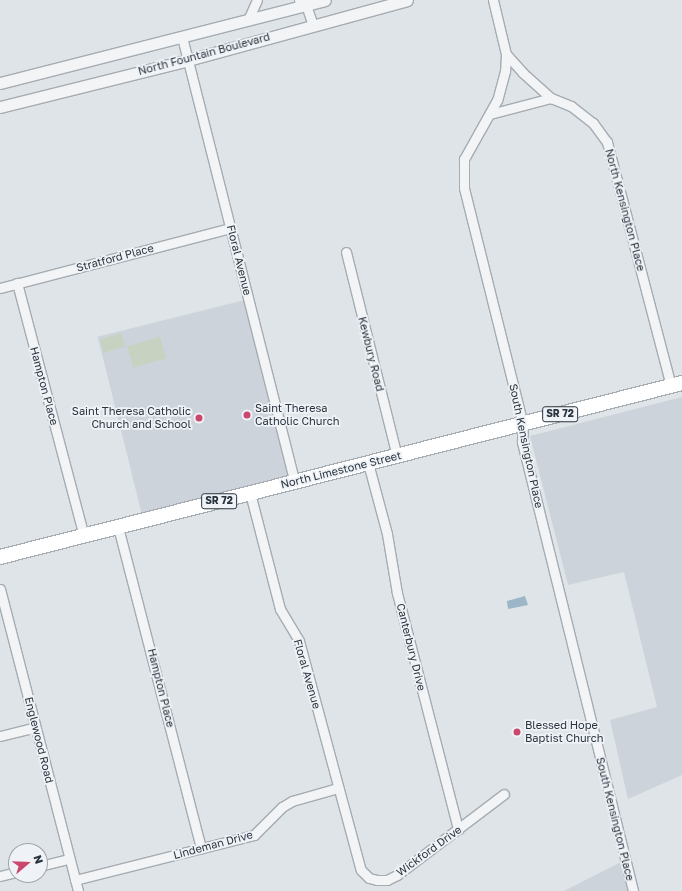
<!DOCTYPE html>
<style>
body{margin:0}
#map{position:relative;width:682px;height:891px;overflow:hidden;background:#dfe4e8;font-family:"Golos Text",sans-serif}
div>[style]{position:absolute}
.built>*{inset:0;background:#cdd3da;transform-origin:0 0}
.green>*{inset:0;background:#c7d2c1;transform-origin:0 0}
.water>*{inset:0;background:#9bb6c7}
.roads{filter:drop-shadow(1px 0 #a5acb2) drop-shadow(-1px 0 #a5acb2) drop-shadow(0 1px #a5acb2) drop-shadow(0 -1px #a5acb2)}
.minor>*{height:9px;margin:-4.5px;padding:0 4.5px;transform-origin:4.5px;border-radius:4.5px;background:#f2f4f6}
.tertiary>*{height:11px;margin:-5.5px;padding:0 5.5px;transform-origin:5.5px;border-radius:5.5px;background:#f2f4f6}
.primary>*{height:14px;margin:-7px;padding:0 7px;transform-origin:7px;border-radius:7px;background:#fff}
.dots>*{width:11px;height:11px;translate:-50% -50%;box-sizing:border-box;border:2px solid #eff2f6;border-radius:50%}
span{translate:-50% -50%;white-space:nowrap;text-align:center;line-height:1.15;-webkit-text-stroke:3.5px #eff2f6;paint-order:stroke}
.shield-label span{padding:1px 3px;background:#eff2f6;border:1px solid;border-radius:3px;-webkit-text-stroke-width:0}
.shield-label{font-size:10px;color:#29343f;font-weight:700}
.street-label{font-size:11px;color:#29343f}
.poi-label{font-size:11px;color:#29343f}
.left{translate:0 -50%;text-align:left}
.right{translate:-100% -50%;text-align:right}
.north{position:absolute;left:8px;top:843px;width:40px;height:40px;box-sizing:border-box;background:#eff2f6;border:1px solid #a0a6ad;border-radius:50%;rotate:71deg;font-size:11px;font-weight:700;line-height:16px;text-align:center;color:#29343f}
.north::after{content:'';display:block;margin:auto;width:14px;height:18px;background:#c9486d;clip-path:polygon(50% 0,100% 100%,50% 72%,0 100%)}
</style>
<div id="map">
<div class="built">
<i style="left:249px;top:299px;width:189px;height:156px;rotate:76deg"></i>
<i style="clip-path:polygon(682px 397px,682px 775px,628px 799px,610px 720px,657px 707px,624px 572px,568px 585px,530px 436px)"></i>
<i style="clip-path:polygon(625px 860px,633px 891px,564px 891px)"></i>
</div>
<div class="green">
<i style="left:121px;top:333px;width:14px;height:22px;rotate:73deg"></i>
<i style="left:160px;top:337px;width:22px;height:34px;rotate:74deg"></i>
</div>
<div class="water">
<i style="clip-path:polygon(525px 596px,528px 605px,508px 609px,507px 601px)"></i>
</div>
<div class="roads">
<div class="minor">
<i style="left:299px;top:0;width:9px;rotate:36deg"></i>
<i style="left:306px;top:5px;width:21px;rotate:71deg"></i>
<i style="left:493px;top:0;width:56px;rotate:76.5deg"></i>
<i style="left:506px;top:54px;width:17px;rotate:93deg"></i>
<i style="left:505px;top:71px;width:30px;rotate:105deg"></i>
<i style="left:497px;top:100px;width:68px;rotate:119.2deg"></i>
<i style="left:464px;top:159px;width:29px;rotate:90deg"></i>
<i style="left:464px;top:188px;width:243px;rotate:76deg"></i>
<i style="left:523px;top:424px;width:18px;rotate:93deg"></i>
<i style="left:522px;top:442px;width:463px;rotate:76.1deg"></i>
<i style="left:248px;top:20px;width:22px;rotate:-66deg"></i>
<i style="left:182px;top:37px;width:459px;rotate:75.8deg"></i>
<i style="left:506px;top:54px;width:25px;rotate:48deg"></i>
<i style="left:523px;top:73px;width:38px;rotate:42deg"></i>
<i style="left:551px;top:98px;width:22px;rotate:22deg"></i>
<i style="left:571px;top:106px;width:28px;rotate:38deg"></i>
<i style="left:593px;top:123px;width:24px;rotate:54deg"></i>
<i style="left:607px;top:142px;width:252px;rotate:75.3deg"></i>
<i style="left:490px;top:114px;width:63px;rotate:-14.7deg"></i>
<i style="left:346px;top:252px;width:210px;rotate:76deg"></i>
<i style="left:17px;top:283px;width:262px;rotate:75.2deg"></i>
<i style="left:0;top:288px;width:238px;rotate:-14.6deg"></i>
<i style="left:368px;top:463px;width:73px;rotate:75deg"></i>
<i style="left:387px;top:534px;width:60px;rotate:80.4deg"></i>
<i style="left:397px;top:593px;width:244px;rotate:75.5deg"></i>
<i style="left:250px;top:493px;width:120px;rotate:75.5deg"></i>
<i style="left:280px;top:609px;width:37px;rotate:59deg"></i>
<i style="left:299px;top:641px;width:237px;rotate:74.9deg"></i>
<i style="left:361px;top:870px;width:11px;rotate:45deg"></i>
<i style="left:369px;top:878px;width:8px;rotate:14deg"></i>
<i style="left:377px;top:880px;width:10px"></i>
<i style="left:387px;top:880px;width:11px;rotate:-27deg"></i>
<i style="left:397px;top:875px;width:134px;rotate:-37.1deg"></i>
<i style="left:118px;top:527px;width:332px;rotate:75.5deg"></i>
<i style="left:0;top:589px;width:312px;rotate:75.5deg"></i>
<i style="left:0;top:736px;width:36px;rotate:-14deg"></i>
<i style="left:40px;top:866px;width:30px;rotate:-14deg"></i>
<i style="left:0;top:876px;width:16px;rotate:-14deg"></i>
<i style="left:75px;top:880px;width:185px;rotate:-14.1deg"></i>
<i style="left:254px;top:835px;width:40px;rotate:-45deg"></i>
<i style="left:282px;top:807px;width:12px;rotate:-31deg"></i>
<i style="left:292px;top:801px;width:48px;rotate:-15.8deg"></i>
</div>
<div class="tertiary">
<i style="left:0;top:83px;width:335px;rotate:-14.3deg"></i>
<i style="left:0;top:107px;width:194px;rotate:-14deg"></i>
<i style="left:188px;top:60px;width:227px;rotate:-15.3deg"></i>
</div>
<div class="primary">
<i style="left:0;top:557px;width:704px;rotate:-14.31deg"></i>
</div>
</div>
<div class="dots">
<i style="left:247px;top:415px;background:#c9486d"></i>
<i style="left:199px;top:418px;background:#c9486d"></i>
<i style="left:517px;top:732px;background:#c9486d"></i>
</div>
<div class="shield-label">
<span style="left:560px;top:414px">SR 72</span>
<span style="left:219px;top:501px">SR 72</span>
</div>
<div class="street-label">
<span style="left:204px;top:54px;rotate:-15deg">North Fountain Boulevard</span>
<span style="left:625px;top:210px;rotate:75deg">North Kensington Place</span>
<span style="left:115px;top:258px;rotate:-15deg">Stratford Place</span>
<span style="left:239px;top:260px;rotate:76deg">Floral Avenue</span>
<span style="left:371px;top:354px;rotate:76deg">Kewbury Road</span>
<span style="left:44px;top:386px;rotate:75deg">Hampton Place</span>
<span style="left:526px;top:446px;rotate:78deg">South Kensington Place</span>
<span style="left:341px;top:470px;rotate:-14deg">North Limestone Street</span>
<span style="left:411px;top:647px;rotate:76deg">Canterbury Drive</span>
<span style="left:307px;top:674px;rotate:74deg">Floral Avenue</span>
<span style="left:161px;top:688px;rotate:76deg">Hampton Place</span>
<span style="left:39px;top:740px;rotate:76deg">Englewood Road</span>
<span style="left:615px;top:819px;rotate:76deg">South Kensington Place</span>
<span style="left:213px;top:845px;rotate:-15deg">Lindeman Drive</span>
<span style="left:429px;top:851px;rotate:-36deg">Wickford Drive</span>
</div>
<div class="poi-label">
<span class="left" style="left:255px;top:415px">Saint Theresa<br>Catholic Church</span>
<span class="right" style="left:191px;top:418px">Saint Theresa Catholic<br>Church and School</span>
<span class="left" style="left:525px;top:732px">Blessed Hope<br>Baptist Church</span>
</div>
<div class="north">N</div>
</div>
